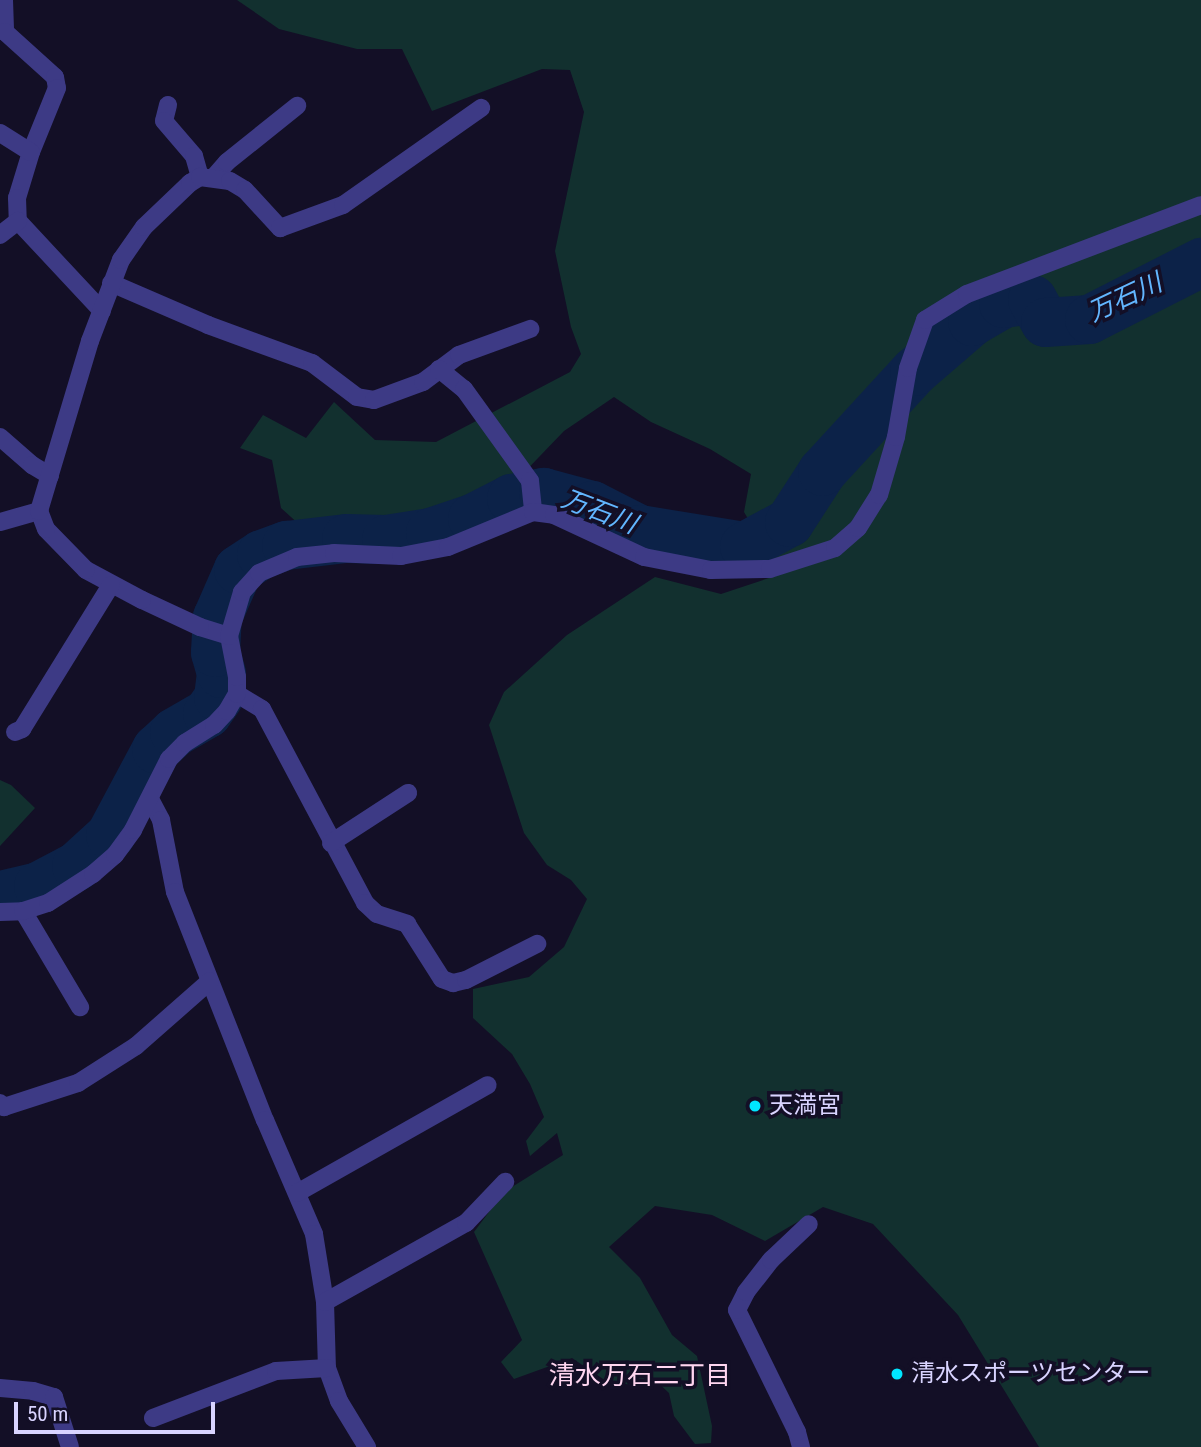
<!DOCTYPE html>
<meta charset="utf-8">
<style>
body{margin:0}
#map{position:relative;width:1201px;height:1447px;overflow:hidden;background:#130f26;font-family:"Roboto Condensed","Noto Sans JP",sans-serif}
div>[style]{position:absolute}
.green>*{inset:0;background:#12302f}
.river>*{height:49px;margin:-24.5px;padding:0 24.5px;transform-origin:24.5px;border-radius:24.5px;background:#0c2248}
.minor>*{height:18px;margin:-9px;padding:0 9px;transform-origin:9px;border-radius:9px;background:#3d3a85}
.dots>*{width:19px;height:19px;translate:-50% -50%;box-sizing:border-box;border:4px solid #130f26;border-radius:50%}
span{translate:-50% -50%;white-space:nowrap;text-align:center;line-height:1.15;-webkit-text-stroke:7px #130f26;paint-order:stroke}
.poi-label{font-size:24px;color:#d9d4ff}
.left{translate:0 -50%;text-align:left}
.water-label{font-size:26px;color:#62b6ff;font-style:italic}
.neighbourhood-label{font-size:26px;color:#ffd6f0}
.scale{position:absolute;left:14px;top:1402px;width:201px;height:32px;box-sizing:border-box;border:4px solid #d9d4ff;border-top:0;padding-left:9px;font-size:21px;line-height:24px;white-space:nowrap;color:#d9d4ff;-webkit-text-stroke:5px #130f26;paint-order:stroke}
</style>
<div id="map">
<div class="green">
<i style="clip-path:polygon(237px 0,1201px 0,1201px 1447px,1039px 1447px,958px 1315px,873px 1224px,823px 1207px,765px 1241px,712px 1215px,655px 1206px,609px 1247px,640px 1278px,672px 1335px,697px 1356px,712px 1426px,711px 1443px,695px 1444px,674px 1416px,669px 1393px,654px 1379px,639px 1385px,609px 1383px,572px 1358px,514px 1379px,501px 1362px,522px 1340px,474px 1232px,504px 1192px,563px 1155px,557px 1133px,530px 1156px,526px 1141px,544px 1117px,530px 1084px,512px 1054px,473px 1018px,473px 989px,529px 977px,564px 947px,587px 899px,571px 880px,547px 865px,524px 833px,489px 725px,504px 692px,567px 635px,655px 577px,721px 594px,781px 574px,744px 512px,751px 474px,710px 449px,651px 422px,614px 397px,564px 431px,515px 482px,461px 513px,380px 534px,311px 535px,281px 508px,272px 460px,240px 448px,263px 415px,306px 438px,334px 402px,375px 440px,436px 442px,570px 372px,581px 354px,571px 327px,555px 251px,584px 112px,570px 70px,542px 69px,432px 111px,402px 49px,357px 49px,279px 29px)"></i>
<i style="clip-path:polygon(0 780px,11px 785px,35px 808px,0 846px)"></i>
</div>
<div class="river">
<i style="left:0;top:895px;width:39px;rotate:-13deg"></i>
<i style="left:38px;top:886px;width:43px;rotate:-27.8deg"></i>
<i style="left:76px;top:866px;width:46px;rotate:-42.4deg"></i>
<i style="left:110px;top:835px;width:98px;rotate:-61.9deg"></i>
<i style="left:156px;top:749px;width:25px;rotate:-43deg"></i>
<i style="left:174px;top:732px;width:38px;rotate:-30deg"></i>
<i style="left:207px;top:713px;width:19px;rotate:-55deg"></i>
<i style="left:218px;top:697px;width:24px;rotate:-83deg"></i>
<i style="left:221px;top:673px;width:22px;rotate:-106deg"></i>
<i style="left:215px;top:652px;width:35px;rotate:-87deg"></i>
<i style="left:217px;top:617px;width:52px;rotate:-66.4deg"></i>
<i style="left:238px;top:569px;width:27px;rotate:-33deg"></i>
<i style="left:261px;top:554px;width:27px;rotate:-20deg"></i>
<i style="left:286px;top:545px;width:60px;rotate:-6.7deg"></i>
<i style="left:346px;top:538px;width:40px;rotate:1.4deg"></i>
<i style="left:386px;top:539px;width:45px;rotate:-9deg"></i>
<i style="left:430px;top:532px;width:44px;rotate:-18.4deg"></i>
<i style="left:472px;top:518px;width:44px;rotate:-27.1deg"></i>
<i style="left:511px;top:498px;width:33px;rotate:-11deg"></i>
<i style="left:543px;top:492px;width:51px;rotate:14.9deg"></i>
<i style="left:592px;top:505px;width:53px;rotate:27.1deg"></i>
<i style="left:639px;top:529px;width:106px;rotate:9.2deg"></i>
<i style="left:744px;top:546px;width:51px;rotate:-28.1deg"></i>
<i style="left:789px;top:522px;width:61px;rotate:-57.1deg"></i>
<i style="left:822px;top:471px;width:136px;rotate:-47.4deg"></i>
<i style="left:914px;top:371px;width:77px;rotate:-40.8deg"></i>
<i style="left:972px;top:321px;width:36px;rotate:-30deg"></i>
<i style="left:1003px;top:303px;width:29px;rotate:-8deg"></i>
<i style="left:1032px;top:299px;width:26px;rotate:61deg"></i>
<i style="left:1045px;top:322px;width:44px;rotate:-3.9deg"></i>
<i style="left:1089px;top:319px;width:126px;rotate:-27deg"></i>
</div>
<div class="minor">
<i style="left:4px;top:0;width:32px;rotate:88deg"></i>
<i style="left:5px;top:32px;width:67px;rotate:42deg"></i>
<i style="left:55px;top:77px;width:11px;rotate:80deg"></i>
<i style="left:57px;top:88px;width:69px;rotate:112.1deg"></i>
<i style="left:31px;top:152px;width:48px;rotate:106.9deg"></i>
<i style="left:17px;top:198px;width:23px;rotate:88deg"></i>
<i style="left:18px;top:221px;width:123px;rotate:47deg"></i>
<i style="left:168px;top:105px;width:16px;rotate:104deg"></i>
<i style="left:164px;top:121px;width:46px;rotate:49.4deg"></i>
<i style="left:194px;top:156px;width:22px;rotate:74deg"></i>
<i style="left:0;top:133px;width:36px;rotate:32deg"></i>
<i style="left:214px;top:177px;width:20px;rotate:-49deg"></i>
<i style="left:227px;top:162px;width:90px;rotate:-38.7deg"></i>
<i style="left:0;top:235px;width:23px;rotate:-38deg"></i>
<i style="left:111px;top:283px;width:106px;rotate:23.4deg"></i>
<i style="left:208px;top:325px;width:111px;rotate:20.1deg"></i>
<i style="left:312px;top:363px;width:56px;rotate:37.1deg"></i>
<i style="left:357px;top:397px;width:17px;rotate:10deg"></i>
<i style="left:374px;top:400px;width:52px;rotate:-20.2deg"></i>
<i style="left:423px;top:382px;width:45px;rotate:-36.9deg"></i>
<i style="left:459px;top:355px;width:76px;rotate:-20.1deg"></i>
<i style="left:439px;top:369px;width:32px;rotate:39deg"></i>
<i style="left:464px;top:389px;width:113px;rotate:54.3deg"></i>
<i style="left:530px;top:481px;width:31px;rotate:84deg"></i>
<i style="left:0;top:437px;width:43px;rotate:41.2deg"></i>
<i style="left:32px;top:465px;width:21px;rotate:31deg"></i>
<i style="left:0;top:522px;width:41px;rotate:-15.8deg"></i>
<i style="left:229px;top:636px;width:30px;rotate:-163deg"></i>
<i style="left:200px;top:627px;width:64px;rotate:-155deg"></i>
<i style="left:142px;top:600px;width:64px;rotate:-151.8deg"></i>
<i style="left:86px;top:570px;width:57px;rotate:-134.3deg"></i>
<i style="left:46px;top:529px;width:19px;rotate:-111deg"></i>
<i style="left:39px;top:511px;width:177px;rotate:-73.3deg"></i>
<i style="left:90px;top:341px;width:87px;rotate:-69.1deg"></i>
<i style="left:121px;top:260px;width:40px;rotate:-55.1deg"></i>
<i style="left:144px;top:227px;width:64px;rotate:-43.7deg"></i>
<i style="left:190px;top:183px;width:12px;rotate:-31deg"></i>
<i style="left:200px;top:177px;width:30px;rotate:8deg"></i>
<i style="left:230px;top:181px;width:17px;rotate:31deg"></i>
<i style="left:245px;top:190px;width:52px;rotate:47.4deg"></i>
<i style="left:280px;top:228px;width:67px;rotate:-20.1deg"></i>
<i style="left:343px;top:205px;width:169px;rotate:-35.1deg"></i>
<i style="left:237px;top:694px;width:29px;rotate:31deg"></i>
<i style="left:262px;top:709px;width:220px;rotate:62deg"></i>
<i style="left:365px;top:903px;width:16px;rotate:43deg"></i>
<i style="left:377px;top:914px;width:32px;rotate:18deg"></i>
<i style="left:407px;top:924px;width:65px;rotate:57.5deg"></i>
<i style="left:442px;top:979px;width:12px;rotate:20deg"></i>
<i style="left:453px;top:983px;width:13px;rotate:-13deg"></i>
<i style="left:466px;top:980px;width:80px;rotate:-26.9deg"></i>
<i style="left:15px;top:732px;width:8px;rotate:-23deg"></i>
<i style="left:22px;top:729px;width:169px;rotate:-58.3deg"></i>
<i style="left:150px;top:799px;width:24px;rotate:62deg"></i>
<i style="left:161px;top:820px;width:73px;rotate:79deg"></i>
<i style="left:175px;top:892px;width:245px;rotate:68.5deg"></i>
<i style="left:265px;top:1120px;width:124px;rotate:66.7deg"></i>
<i style="left:314px;top:1234px;width:69px;rotate:80.8deg"></i>
<i style="left:325px;top:1302px;width:66px;rotate:88.3deg"></i>
<i style="left:327px;top:1368px;width:35px;rotate:70deg"></i>
<i style="left:339px;top:1401px;width:54px;rotate:58.7deg"></i>
<i style="left:331px;top:843px;width:92px;rotate:-33deg"></i>
<i style="left:23px;top:911px;width:112px;rotate:59.3deg"></i>
<i style="left:0;top:912px;width:23px;rotate:-2deg"></i>
<i style="left:23px;top:911px;width:26px;rotate:-18deg"></i>
<i style="left:48px;top:903px;width:54px;rotate:-32.8deg"></i>
<i style="left:93px;top:874px;width:29px;rotate:-41deg"></i>
<i style="left:115px;top:855px;width:31px;rotate:-54deg"></i>
<i style="left:133px;top:830px;width:80px;rotate:-63.1deg"></i>
<i style="left:169px;top:759px;width:23px;rotate:-45deg"></i>
<i style="left:185px;top:743px;width:34px;rotate:-32deg"></i>
<i style="left:214px;top:725px;width:19px;rotate:-47deg"></i>
<i style="left:227px;top:711px;width:20px;rotate:-60deg"></i>
<i style="left:237px;top:694px;width:17px;rotate:-90deg"></i>
<i style="left:237px;top:677px;width:42px;rotate:-101deg"></i>
<i style="left:229px;top:636px;width:46px;rotate:-73.5deg"></i>
<i style="left:242px;top:592px;width:25px;rotate:-48deg"></i>
<i style="left:259px;top:573px;width:41px;rotate:-22.8deg"></i>
<i style="left:297px;top:557px;width:37px;rotate:-6deg"></i>
<i style="left:334px;top:553px;width:67px;rotate:2.6deg"></i>
<i style="left:401px;top:556px;width:48px;rotate:-10.8deg"></i>
<i style="left:448px;top:547px;width:92px;rotate:-22.4deg"></i>
<i style="left:533px;top:512px;width:21px;rotate:8deg"></i>
<i style="left:554px;top:515px;width:99px;rotate:25deg"></i>
<i style="left:644px;top:557px;width:68px;rotate:11deg"></i>
<i style="left:711px;top:570px;width:59px;rotate:-1deg"></i>
<i style="left:770px;top:569px;width:68px;rotate:-17.9deg"></i>
<i style="left:835px;top:548px;width:30px;rotate:-41deg"></i>
<i style="left:858px;top:528px;width:39px;rotate:-58deg"></i>
<i style="left:879px;top:495px;width:60px;rotate:-73.7deg"></i>
<i style="left:896px;top:437px;width:70px;rotate:-80.1deg"></i>
<i style="left:908px;top:368px;width:51px;rotate:-70.5deg"></i>
<i style="left:925px;top:320px;width:49px;rotate:-31.8deg"></i>
<i style="left:967px;top:294px;width:250px;rotate:-20.8deg"></i>
<i style="left:0;top:1103px;width:6px;rotate:45deg"></i>
<i style="left:4px;top:1107px;width:78px;rotate:-18deg"></i>
<i style="left:78px;top:1083px;width:69px;rotate:-32.5deg"></i>
<i style="left:136px;top:1046px;width:98px;rotate:-41.3deg"></i>
<i style="left:297px;top:1193px;width:219px;rotate:-29.5deg"></i>
<i style="left:325px;top:1302px;width:162px;rotate:-29.3deg"></i>
<i style="left:466px;top:1223px;width:57px;rotate:-46.4deg"></i>
<i style="left:0;top:1388px;width:33px;rotate:5deg"></i>
<i style="left:33px;top:1391px;width:22px;rotate:16deg"></i>
<i style="left:54px;top:1397px;width:52px;rotate:72.3deg"></i>
<i style="left:153px;top:1418px;width:132px;rotate:-20.9deg"></i>
<i style="left:276px;top:1371px;width:51px;rotate:-3.4deg"></i>
<i style="left:801px;top:1447px;width:16px;rotate:-105deg"></i>
<i style="left:797px;top:1432px;width:136px;rotate:-116.2deg"></i>
<i style="left:737px;top:1310px;width:20px;rotate:-63deg"></i>
<i style="left:746px;top:1292px;width:41px;rotate:-52deg"></i>
<i style="left:771px;top:1260px;width:52px;rotate:-43.5deg"></i>
</div>
<div class="dots">
<i style="left:755px;top:1106px;background:#00e5ff"></i>
<i style="left:897px;top:1374px;background:#00e5ff"></i>
</div>
<div class="poi-label">
<span class="left" style="left:769px;top:1106px">天満宮</span>
<span class="left" style="left:911px;top:1374px">清水スポーツセンター</span>
</div>
<div class="water-label">
<span style="left:1125px;top:298px;rotate:-25deg">万石川</span>
<span style="left:599px;top:512px;rotate:21deg">万石川</span>
</div>
<div class="neighbourhood-label">
<span style="left:640px;top:1376px">清水万石二丁目</span>
</div>
<div class="scale">50 m</div>
</div>
